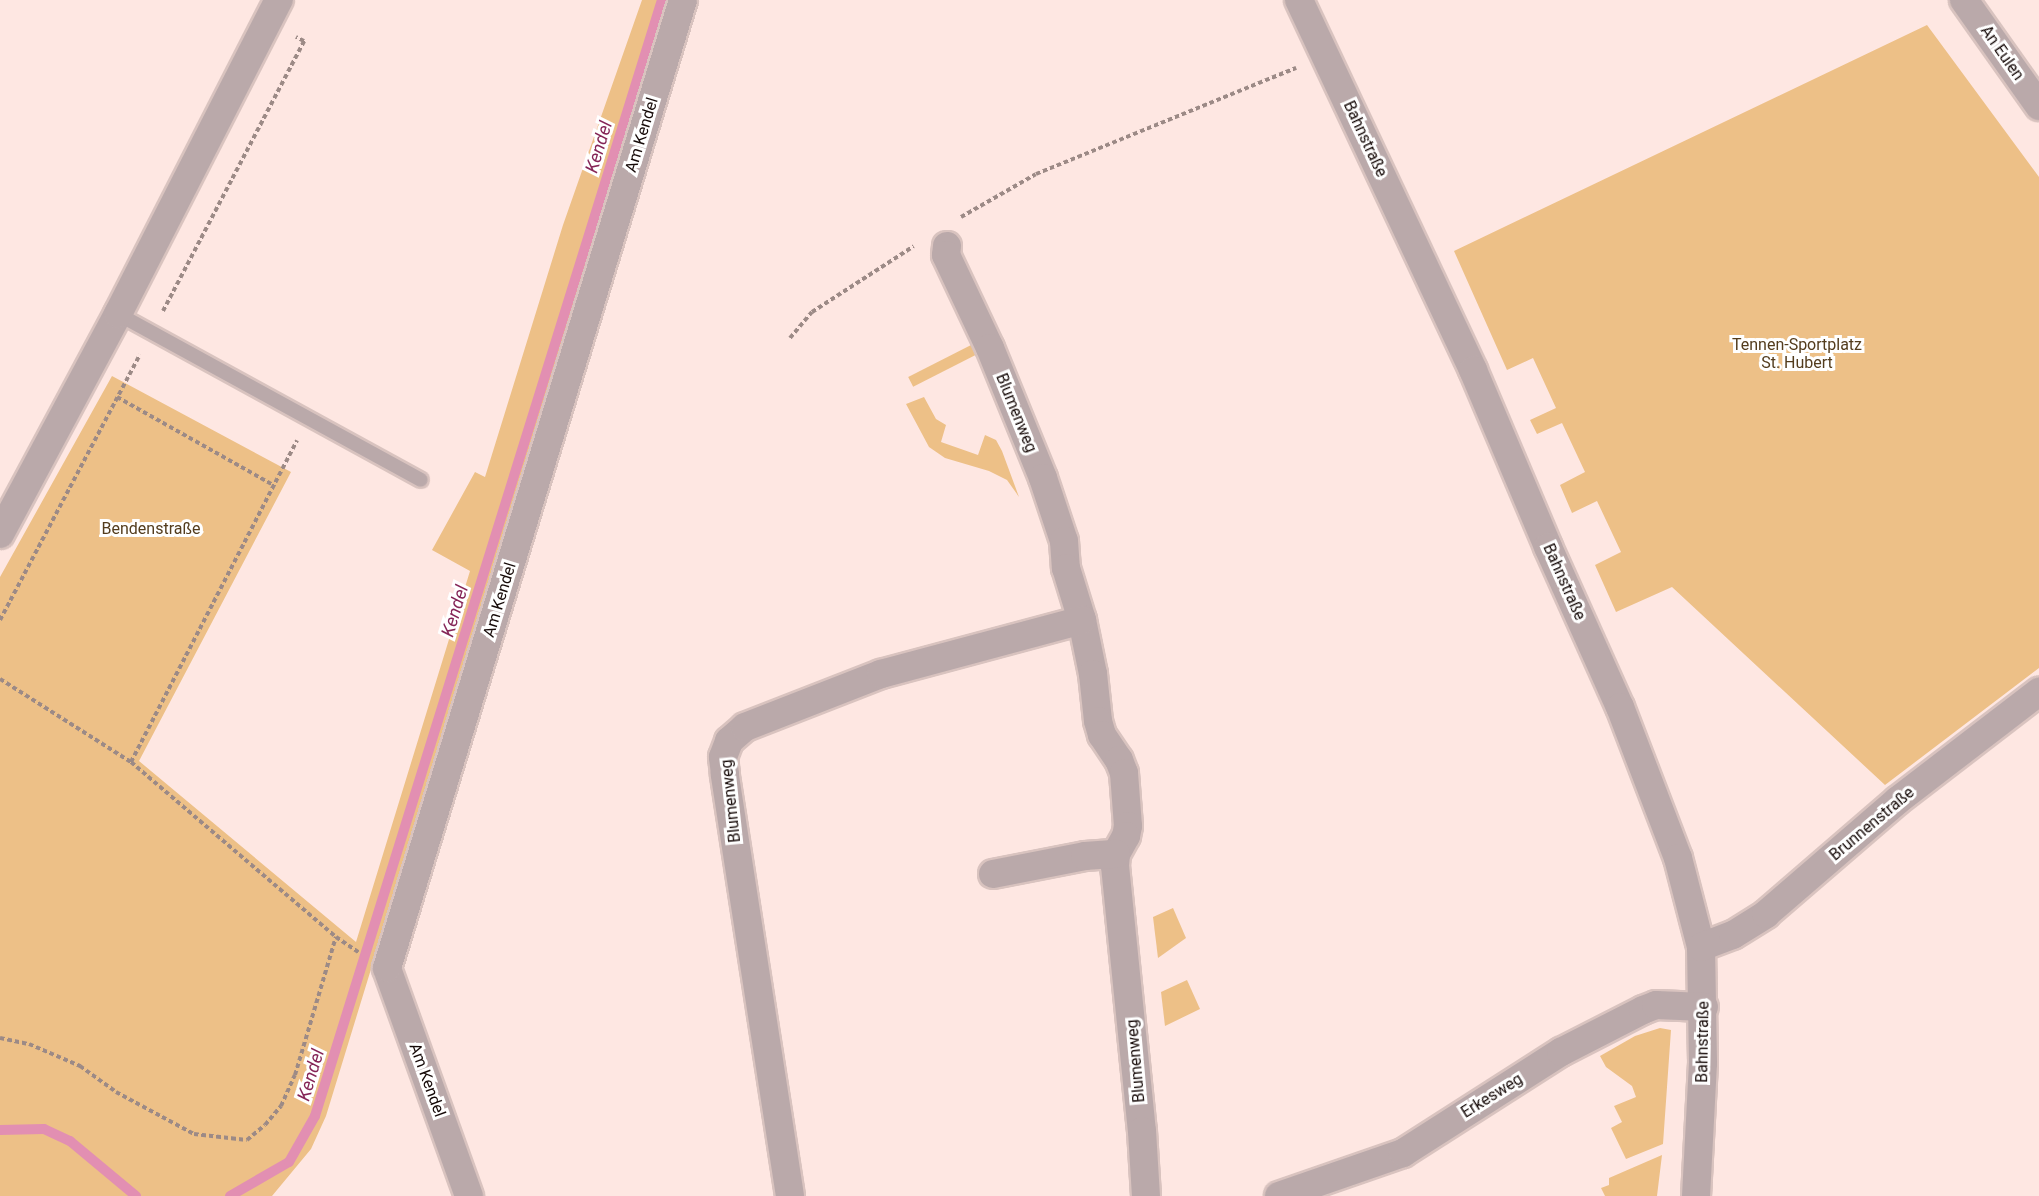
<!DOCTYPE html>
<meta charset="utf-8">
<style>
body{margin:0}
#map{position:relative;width:2039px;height:1196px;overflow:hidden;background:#fee7e2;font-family:Roboto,sans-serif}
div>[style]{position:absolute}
.green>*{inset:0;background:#edc087;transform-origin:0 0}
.stream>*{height:10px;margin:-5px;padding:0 5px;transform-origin:5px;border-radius:5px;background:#e28fb2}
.path>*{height:4px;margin-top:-2px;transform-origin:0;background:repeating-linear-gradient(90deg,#9c8a86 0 4.5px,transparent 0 7.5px)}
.roads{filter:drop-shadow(2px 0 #d9c3bf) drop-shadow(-2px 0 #d9c3bf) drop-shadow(0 2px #d9c3bf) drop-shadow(0 -2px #d9c3bf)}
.lane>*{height:14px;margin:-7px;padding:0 7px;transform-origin:7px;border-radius:7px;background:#baa9aa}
.street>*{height:28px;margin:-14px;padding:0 14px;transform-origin:14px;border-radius:14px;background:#baa9aa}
span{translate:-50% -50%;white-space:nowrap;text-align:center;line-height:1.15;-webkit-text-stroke:6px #fff;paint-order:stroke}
.street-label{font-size:16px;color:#150907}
.park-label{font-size:16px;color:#533c1d}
.water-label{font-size:18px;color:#852557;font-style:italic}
</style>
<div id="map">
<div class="green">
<i style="clip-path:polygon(642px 0,668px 0,326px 1116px,311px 1149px,272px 1196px,0 1196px,0 577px,112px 376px,291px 472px,139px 761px,356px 942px,470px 571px,432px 550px,475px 472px,485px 477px,563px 225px)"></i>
<i style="clip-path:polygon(1927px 25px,2039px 177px,2039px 668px,1885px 785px,1672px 587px,1616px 612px,1595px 565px,1621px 552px,1597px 501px,1572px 513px,1560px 485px,1585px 472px,1562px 423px,1537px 434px,1530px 420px,1556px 408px,1533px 358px,1507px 370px,1454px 251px)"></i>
<i style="left:975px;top:343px;width:11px;height:75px;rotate:63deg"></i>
<i style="clip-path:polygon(924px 397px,936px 419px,946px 425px,941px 442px,978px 455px,985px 435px,996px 440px,1002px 451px,1019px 497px,1007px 480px,989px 471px,945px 458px,929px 447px,906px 404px)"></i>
<i style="clip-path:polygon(1173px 908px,1186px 938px,1158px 958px,1153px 917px)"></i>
<i style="clip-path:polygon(1187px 980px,1200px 1009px,1165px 1026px,1161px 992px)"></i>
<i style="clip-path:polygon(1660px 1028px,1671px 1030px,1663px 1144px,1626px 1159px,1611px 1128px,1622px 1122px,1614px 1106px,1636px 1097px,1632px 1086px,1606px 1067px,1600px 1056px,1635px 1036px)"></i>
<i style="clip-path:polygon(1662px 1155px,1657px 1196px,1605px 1196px,1601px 1188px,1609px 1185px,1609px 1178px)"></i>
</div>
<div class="stream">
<i style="left:0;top:1130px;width:44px;rotate:-1.3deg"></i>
<i style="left:44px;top:1129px;width:29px;rotate:25deg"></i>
<i style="left:70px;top:1141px;width:86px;rotate:39.8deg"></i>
<i style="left:230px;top:1196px;width:68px;rotate:-30deg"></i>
<i style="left:289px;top:1162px;width:53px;rotate:-60.5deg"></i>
<i style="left:315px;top:1116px;width:1169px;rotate:-72.73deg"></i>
</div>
<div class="path">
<i style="left:961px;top:217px;width:86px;rotate:-29.8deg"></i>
<i style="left:1036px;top:174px;width:281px;rotate:-22.2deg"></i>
<i style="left:163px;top:311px;width:305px;rotate:-62.4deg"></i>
<i style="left:304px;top:41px;width:9px;rotate:-153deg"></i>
<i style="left:790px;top:338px;width:34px;rotate:-50deg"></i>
<i style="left:812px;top:312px;width:121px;rotate:-32.9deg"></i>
<i style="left:117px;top:397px;width:179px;rotate:29.4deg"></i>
<i style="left:0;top:620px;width:300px;rotate:-62.2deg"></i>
<i style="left:0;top:679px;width:155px;rotate:32.4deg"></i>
<i style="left:131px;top:762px;width:270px;rotate:40.5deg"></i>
<i style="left:336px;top:937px;width:27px;rotate:34deg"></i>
<i style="left:131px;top:762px;width:362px;rotate:-62.7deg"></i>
<i style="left:0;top:1038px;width:30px;rotate:12deg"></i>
<i style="left:29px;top:1044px;width:56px;rotate:23.3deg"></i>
<i style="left:80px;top:1066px;width:44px;rotate:35.8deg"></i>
<i style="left:116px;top:1092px;width:89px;rotate:28.3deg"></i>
<i style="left:194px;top:1134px;width:53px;rotate:6.5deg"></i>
<i style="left:247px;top:1140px;width:23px;rotate:-40deg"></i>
<i style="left:265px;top:1125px;width:25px;rotate:-50deg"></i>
<i style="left:281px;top:1106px;width:34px;rotate:-66deg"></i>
<i style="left:295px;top:1075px;width:144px;rotate:-73.5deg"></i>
</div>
<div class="roads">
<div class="lane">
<i style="left:118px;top:314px;width:345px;rotate:28.7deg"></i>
</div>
<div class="street">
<i style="left:1299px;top:0;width:409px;rotate:64.8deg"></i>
<i style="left:1473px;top:370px;width:192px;rotate:67deg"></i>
<i style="left:1548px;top:547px;width:175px;rotate:65.8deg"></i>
<i style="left:1620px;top:707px;width:162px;rotate:69deg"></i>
<i style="left:1678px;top:858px;width:92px;rotate:75.5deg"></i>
<i style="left:1701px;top:947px;width:116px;rotate:89deg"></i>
<i style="left:1703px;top:1063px;width:133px;rotate:93deg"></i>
<i style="left:1964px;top:0;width:130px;rotate:54.7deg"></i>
<i style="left:947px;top:246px;width:9px;rotate:96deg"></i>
<i style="left:946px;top:255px;width:103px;rotate:64.7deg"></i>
<i style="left:990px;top:348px;width:140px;rotate:67.8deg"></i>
<i style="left:1043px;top:478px;width:66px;rotate:71.6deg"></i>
<i style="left:1064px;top:541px;width:27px;rotate:86deg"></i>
<i style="left:1066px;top:568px;width:54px;rotate:72.9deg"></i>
<i style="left:1082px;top:620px;width:55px;rotate:78.5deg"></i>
<i style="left:1093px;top:674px;width:47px;rotate:83.9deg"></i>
<i style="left:1098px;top:721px;width:15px;rotate:74deg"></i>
<i style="left:1102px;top:735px;width:30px;rotate:56deg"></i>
<i style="left:1119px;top:760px;width:14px;rotate:69deg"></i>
<i style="left:1124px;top:773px;width:53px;rotate:85.7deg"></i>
<i style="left:1128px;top:826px;width:10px;rotate:101deg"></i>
<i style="left:1126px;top:836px;width:21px;rotate:119deg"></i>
<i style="left:1116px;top:854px;width:12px;rotate:95deg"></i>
<i style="left:1115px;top:866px;width:266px;rotate:84.2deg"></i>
<i style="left:1142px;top:1131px;width:65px;rotate:86.5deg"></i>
<i style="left:0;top:534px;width:250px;rotate:-61.8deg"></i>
<i style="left:118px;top:314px;width:353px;rotate:-62.9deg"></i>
<i style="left:993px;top:874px;width:94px;rotate:-11.1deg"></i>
<i style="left:1085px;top:856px;width:31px;rotate:-4deg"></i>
<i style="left:1701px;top:947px;width:34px;rotate:-21deg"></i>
<i style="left:1733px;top:935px;width:39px;rotate:-32deg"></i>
<i style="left:1766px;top:914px;width:174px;rotate:-40.8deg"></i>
<i style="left:1898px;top:800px;width:178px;rotate:-37.5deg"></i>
<i style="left:469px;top:1196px;width:242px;rotate:-109.8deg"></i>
<i style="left:387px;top:968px;width:1012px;rotate:-73deg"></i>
<i style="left:790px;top:1196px;width:427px;rotate:-98.8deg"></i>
<i style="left:725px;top:774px;width:17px;rotate:-97deg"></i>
<i style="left:723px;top:757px;width:17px;rotate:-69deg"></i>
<i style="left:729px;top:741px;width:21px;rotate:-41deg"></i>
<i style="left:745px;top:727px;width:146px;rotate:-21.3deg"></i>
<i style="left:881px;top:674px;width:208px;rotate:-15deg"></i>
<i style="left:1279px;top:1196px;width:131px;rotate:-19.1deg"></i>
<i style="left:1403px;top:1153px;width:188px;rotate:-32.6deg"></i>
<i style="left:1561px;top:1052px;width:92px;rotate:-27.1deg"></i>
<i style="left:1643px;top:1010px;width:14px;rotate:-21deg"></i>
<i style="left:1656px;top:1005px;width:48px;rotate:2.4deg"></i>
</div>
</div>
<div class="street-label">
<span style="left:2002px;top:53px;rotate:55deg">An Eulen</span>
<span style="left:642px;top:135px;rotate:-73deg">Am Kendel</span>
<span style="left:1365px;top:139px;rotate:65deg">Bahnstraße</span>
<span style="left:1016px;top:413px;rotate:68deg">Blumenweg</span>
<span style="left:1564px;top:582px;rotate:66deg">Bahnstraße</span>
<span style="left:500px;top:600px;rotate:-73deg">Am Kendel</span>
<span style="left:731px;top:801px;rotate:-96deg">Blumenweg</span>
<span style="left:1872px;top:824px;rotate:-40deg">Brunnenstraße</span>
<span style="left:1703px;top:1042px;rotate:-89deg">Bahnstraße</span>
<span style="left:1136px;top:1061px;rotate:-95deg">Blumenweg</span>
<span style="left:427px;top:1080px;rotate:70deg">Am Kendel</span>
<span style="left:1492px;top:1096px;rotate:-32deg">Erkesweg</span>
</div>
<div class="park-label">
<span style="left:1797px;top:354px">Tennen-Sportplatz<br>St. Hubert</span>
<span style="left:151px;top:529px">Bendenstraße</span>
</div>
<div class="water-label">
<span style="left:599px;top:147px;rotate:-73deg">Kendel</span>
<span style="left:455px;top:611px;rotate:-73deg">Kendel</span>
<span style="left:311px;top:1075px;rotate:-73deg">Kendel</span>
</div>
</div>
